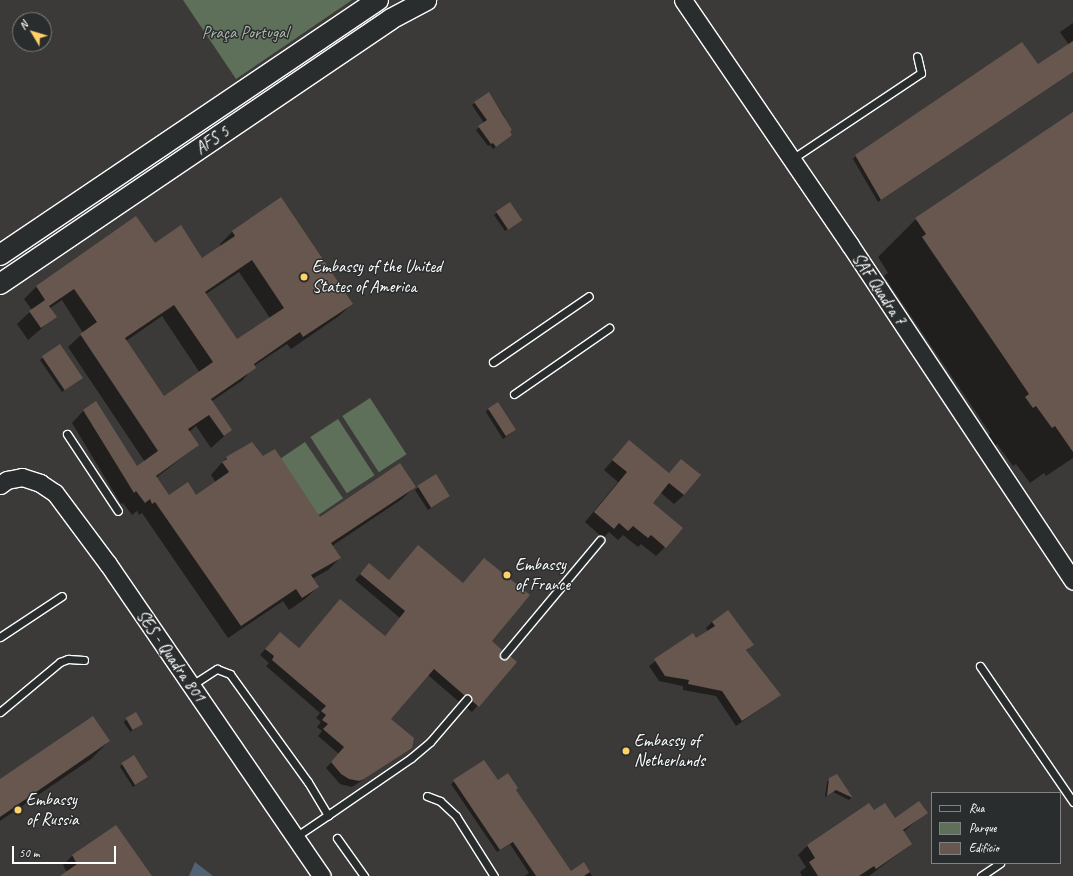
<!DOCTYPE html>
<meta charset="utf-8">
<style>
body{margin:0}
#map{position:relative;width:1073px;height:876px;overflow:hidden;background:#3c3a38;font-family:Caveat,sans-serif}
div>[style]{position:absolute}
.green>*{inset:0;background:#5e7059;transform-origin:0 0}
.water>*{inset:0;background:#506273}
.shadow>*{inset:0;background:#0007;transform-origin:0 0}
.building>*{inset:0;background:#67574f;transform-origin:0 0}
.roads{filter:drop-shadow(1px 0 #fff) drop-shadow(-1px 0 #fff) drop-shadow(0 1px #fff) drop-shadow(0 -1px #fff)}
.service>*{height:7px;margin:-3.5px;padding:0 3.5px;transform-origin:3.5px;border-radius:3.5px;background:#2a2d2e}
.tertiary>*{height:17px;margin:-8.5px;padding:0 8.5px;transform-origin:8.5px;border-radius:8.5px;background:#2a2d2e}
.secondary>*{height:20px;margin:-10px;padding:0 10px;transform-origin:10px;border-radius:10px;background:#2a2d2e}
.dots>*{width:11px;height:11px;translate:-50% -50%;box-sizing:border-box;border:2px solid #2a2d2e;border-radius:50%}
span{translate:-50% -50%;white-space:nowrap;text-align:center;line-height:1.15;-webkit-text-stroke:3px #2a2d2e;paint-order:stroke}
.park-label{font-size:17px;color:#aeb8ac}
.street-label{font-size:17px;color:#fff}
.poi-label{font-size:17px;color:#fff}
.left{translate:0 -50%;text-align:left}
.legend{position:absolute;left:931px;top:792px;width:130px;height:72px;box-sizing:border-box;background:#2a2d2e;border:1px solid #7f8182;margin:0;padding:5px 7px;list-style:none;font-size:12px;color:#fff}
.legend li{display:flex;align-items:center;gap:8px;height:20px}
.legend b{width:20px;border:1px solid #7f8182}
.north{position:absolute;left:12px;top:12px;width:40px;height:40px;box-sizing:border-box;background:#2a2d2e;border:1px solid #7f8182;border-radius:50%;rotate:308deg;font-size:11px;font-weight:700;line-height:16px;text-align:center;color:#fff}
.north::after{content:'';display:block;margin:auto;width:14px;height:18px;background:#ffd166;clip-path:polygon(50% 0,100% 100%,50% 72%,0 100%)}
.scale{position:absolute;left:12px;top:846px;width:104px;height:18px;box-sizing:border-box;border:2px solid #fff;border-top:0;padding-left:5px;font-size:12px;line-height:14px;white-space:nowrap;color:#fff;-webkit-text-stroke:3px #2a2d2e;paint-order:stroke}
</style>
<div id="map">
<div class="green">
<i style="clip-path:polygon(183px 0,352px 0,236px 79px)"></i>
<i style="left:370px;top:398px;width:67px;height:33px;rotate:57deg"></i>
<i style="left:338px;top:419px;width:67px;height:33px;rotate:57deg"></i>
<i style="left:305px;top:442px;width:68px;height:32px;rotate:56deg"></i>
</div>
<div class="water">
<i style="clip-path:polygon(195px 862px,213px 876px,189px 876px)"></i>
</div>
<div class="shadow">
<i style="clip-path:polygon(1073px 23px,1073px 72px,878px 202px,853px 159px,856px 156px,1038px 66px,1069px 45px,1060px 32px)"></i>
<i style="clip-path:polygon(489px 93px,505px 117px,503px 118px,511px 135px,493px 149px,490px 145px,488px 146px,476px 130px,484px 123px,472px 105px)"></i>
<i style="clip-path:polygon(1073px 113px,1073px 458px,1046px 476px,1044px 473px,1030px 483px,1016px 464px,1013px 466px,997px 444px,994px 446px,988px 436px,990px 433px,884px 276px,888px 273px,878px 257px,916px 219px)"></i>
<i style="clip-path:polygon(510px 203px,518px 222px,505px 231px,494px 215px)"></i>
<i style="clip-path:polygon(evenodd,136px 217px,154px 244px,202px 259px,221px 246px,220px 244px,232px 232px,352px 304px,339px 316px,291px 349px,287px 344px,254px 366px,243px 380px,212px 401px,231px 430px,211px 448px,196px 426px,189px 432px,198px 445px,156px 478px,168px 496px,196px 496px,216px 483px,211px 475px,226px 458px,252px 443px,262px 458px,319px 519px,415px 486px,402px 499px,332px 546px,340px 558px,328px 570px,312px 579px,318px 587px,305px 599px,289px 610px,283px 601px,228px 638px,142px 513px,139px 515px,137px 511px,132px 515px,123px 503px,121px 504px,72px 423px,84px 410px,137px 467px,145px 462px,68px 347px,83px 333px,62px 300px,50px 308px,55px 317px,28px 340px,17px 324px,32px 310px,24px 299px,36px 287px,136px 217px,239px 272px,270px 318px,237px 341px,206px 294px,239px 272px,136px 217px,162px 316px,200px 373px,164px 398px,126px 341px,162px 316px)"></i>
<i style="clip-path:polygon(59px 345px,79px 380px,62px 392px,40px 360px)"></i>
<i style="clip-path:polygon(488px 409px,515px 430px,503px 439px,486px 412px)"></i>
<i style="clip-path:polygon(629px 441px,668px 474px,681px 460px,684px 495px,674px 504px,660px 492px,651px 503px,665px 547px,656px 556px,641px 544px,638px 547px,623px 535px,618px 540px,609px 532px,603px 538px,585px 522px,618px 482px,604px 470px)"></i>
<i style="clip-path:polygon(435px 475px,446px 498px,428px 510px,415px 490px)"></i>
<i style="clip-path:polygon(369px 564px,389px 581px,490px 641px,500px 659px,515px 662px,472px 712px,466px 707px,464px 701px,458px 701px,428px 675px,390px 719px,412px 747px,352px 787px,340px 784px,326px 768px,339px 754px,318px 736px,322px 731px,317px 727px,321px 722px,316px 718px,320px 713px,266px 666px,269px 663px,260px 655px,274px 639px,298px 649px,340px 600px,384px 637px,400px 618px,355px 580px)"></i>
<i style="clip-path:polygon(712px 622px,753px 644px,746px 651px,780px 695px,736px 726px,716px 696px,683px 690px,683px 686px,659px 681px,649px 666px,693px 634px,696px 639px,708px 631px,706px 628px)"></i>
<i style="left:135px;top:714px;width:12px;height:14px;rotate:55deg"></i>
<i style="clip-path:polygon(109px 741px,91px 759px,0 821px,0 780px)"></i>
<i style="clip-path:polygon(484px 761px,497px 782px,515px 790px,570px 873px,584px 864px,592px 876px,525px 876px,529px 873px,510px 844px,497px 852px,451px 784px)"></i>
<i style="clip-path:polygon(122px 764px,144px 779px,133px 787px,120px 767px)"></i>
<i style="clip-path:polygon(837px 775px,852px 797px,849px 800px,833px 792px,825px 797px,827px 782px)"></i>
<i style="clip-path:polygon(869px 804px,874px 812px,894px 819px,926px 813px,903px 832px,911px 844px,869px 876px,802px 876px,800px 872px,806px 867px,798px 855px,807px 846px)"></i>
<i style="clip-path:polygon(115px 826px,150px 876px,61px 876px,67px 872px,63px 865px,72px 856px)"></i>
</div>
<div class="building">
<i style="clip-path:polygon(1073px 41px,1073px 72px,881px 200px,855px 155px,1022px 42px,1038px 64px)"></i>
<i style="clip-path:polygon(489px 92px,512px 130px,510px 131px,512px 135px,496px 147px,493px 143px,491px 144px,478px 126px,487px 120px,474px 102px)"></i>
<i style="clip-path:polygon(1073px 112px,1073px 452px,1055px 426px,1052px 428px,1036px 406px,1033px 408px,1025px 397px,1029px 394px,922px 237px,926px 234px,915px 218px)"></i>
<i style="clip-path:polygon(evenodd,281px 197px,353px 304px,303px 337px,300px 332px,254px 364px,256px 368px,211px 399px,232px 430px,224px 436px,209px 415px,188px 429px,199px 445px,156px 476px,169px 495px,188px 482px,196px 495px,229px 472px,222px 462px,227px 459px,226px 457px,252px 442px,263px 456px,275px 449px,320px 517px,400px 463px,416px 487px,331px 543px,341px 558px,311px 575px,319px 587px,302px 598px,296px 589px,241px 626px,155px 502px,152px 504px,150px 499px,145px 503px,136px 491px,134px 493px,83px 410px,96px 401px,137px 466px,158px 451px,80px 334px,97px 322px,74px 289px,49px 306px,57px 317px,41px 328px,29px 311px,45px 300px,36px 286px,136px 216px,155px 243px,181px 225px,202px 258px,235px 236px,232px 231px,281px 197px,252px 260px,284px 308px,237px 339px,205px 292px,252px 260px,281px 197px,174px 305px,213px 362px,164px 396px,125px 338px,174px 305px)"></i>
<i style="left:510px;top:202px;width:22px;height:17px;rotate:56deg"></i>
<i style="left:60px;top:344px;width:41px;height:22px;rotate:56deg"></i>
<i style="left:498px;top:402px;width:33px;height:12px;rotate:57deg"></i>
<i style="clip-path:polygon(629px 440px,669px 473px,681px 459px,701px 475px,684px 495px,669px 483px,653px 503px,683px 528px,666px 548px,651px 535px,648px 538px,633px 526px,628px 531px,619px 523px,614px 529px,594px 512px,627px 472px,612px 460px)"></i>
<i style="left:436px;top:474px;width:26px;height:22px;rotate:58deg"></i>
<i style="clip-path:polygon(418px 545px,463px 583px,484px 558px,530px 595px,492px 641px,502px 650px,499px 655px,501px 659px,505px 660px,510px 656px,517px 662px,479px 707px,472px 701px,470px 695px,464px 695px,434px 669px,391px 719px,414px 738px,412px 748px,364px 779px,359px 781px,349px 779px,341px 774px,331px 762px,344px 747px,323px 729px,328px 724px,322px 720px,326px 715px,321px 711px,326px 706px,272px 660px,274px 656px,265px 649px,280px 632px,299px 648px,340px 599px,385px 636px,405px 611px,360px 574px,369px 563px,389px 580px)"></i>
<i style="clip-path:polygon(728px 610px,754px 645px,746px 650px,781px 695px,742px 721px,722px 691px,688px 684px,689px 680px,665px 676px,654px 659px,693px 633px,696px 638px,715px 626px,712px 622px)"></i>
<i style="left:136px;top:712px;width:14px;height:12px;rotate:60deg"></i>
<i style="clip-path:polygon(93px 716px,110px 741px,0 817px,0 779px)"></i>
<i style="left:134px;top:755px;width:26px;height:15px;rotate:58deg"></i>
<i style="clip-path:polygon(484px 760px,498px 780px,508px 773px,518px 788px,516px 790px,571px 871px,584px 862px,590px 872px,584px 876px,536px 876px,513px 842px,500px 850px,453px 780px)"></i>
<i style="clip-path:polygon(837px 774px,853px 798px,836px 790px,827px 796px,829px 778px)"></i>
<i style="clip-path:polygon(919px 801px,928px 813px,903px 830px,912px 844px,876px 869px,874px 866px,859px 876px,818px 876px,809px 862px,815px 858px,807px 845px,869px 803px,874px 810px,885px 803px,895px 818px)"></i>
<i style="clip-path:polygon(116px 825px,152px 876px,60px 876px,77px 864px,72px 855px)"></i>
</div>
<div class="roads">
<div class="service">
<i style="left:792px;top:159px;width:155px;rotate:-33.7deg"></i>
<i style="left:921px;top:73px;width:17px;rotate:-103deg"></i>
<i style="left:493px;top:362px;width:116px;rotate:-34.5deg"></i>
<i style="left:514px;top:394px;width:116px;rotate:-34.8deg"></i>
<i style="left:67px;top:434px;width:92px;rotate:56.5deg"></i>
<i style="left:0;top:637px;width:74px;rotate:-33.5deg"></i>
<i style="left:504px;top:655px;width:150px;rotate:-50.1deg"></i>
<i style="left:980px;top:666px;width:165px;rotate:55.6deg"></i>
<i style="left:192px;top:685px;width:30px;rotate:-33deg"></i>
<i style="left:217px;top:669px;width:14px;rotate:21deg"></i>
<i style="left:230px;top:674px;width:133px;rotate:54.2deg"></i>
<i style="left:308px;top:782px;width:39px;rotate:59deg"></i>
<i style="left:328px;top:815px;width:40px;rotate:146deg"></i>
<i style="left:0;top:712px;width:78px;rotate:-39.8deg"></i>
<i style="left:60px;top:662px;width:9px;rotate:-21deg"></i>
<i style="left:68px;top:659px;width:16px;rotate:4deg"></i>
<i style="left:427px;top:796px;width:14px;rotate:21deg"></i>
<i style="left:440px;top:801px;width:22px;rotate:43deg"></i>
<i style="left:456px;top:816px;width:71px;rotate:57.7deg"></i>
<i style="left:328px;top:815px;width:101px;rotate:-34.5deg"></i>
<i style="left:411px;top:758px;width:25px;rotate:-40deg"></i>
<i style="left:430px;top:742px;width:57px;rotate:-49.3deg"></i>
<i style="left:337px;top:838px;width:47px;rotate:54.6deg"></i>
<i style="left:981px;top:876px;width:23px;rotate:-34deg"></i>
</div>
<div class="tertiary">
<i style="left:683px;top:0;width:297px;rotate:55.7deg"></i>
<i style="left:850px;top:245px;width:403px;rotate:56.4deg"></i>
<i style="left:0;top:485px;width:9px;rotate:-36deg"></i>
<i style="left:7px;top:480px;width:15px;rotate:-11deg"></i>
<i style="left:22px;top:477px;width:19px;rotate:18deg"></i>
<i style="left:40px;top:483px;width:18px;rotate:34deg"></i>
<i style="left:55px;top:493px;width:89px;rotate:53.3deg"></i>
<i style="left:108px;top:564px;width:378px;rotate:55.6deg"></i>
</div>
<div class="secondary">
<i style="left:0;top:255px;width:456px;rotate:-34deg"></i>
<i style="left:0;top:284px;width:472px;rotate:-34.1deg"></i>
<i style="left:391px;top:19px;width:40px;rotate:-28deg"></i>
</div>
</div>
<div class="dots">
<i style="left:304px;top:277px;background:#ffd166"></i>
<i style="left:507px;top:575px;background:#ffd166"></i>
<i style="left:626px;top:751px;background:#ffd166"></i>
<i style="left:18px;top:810px;background:#ffd166"></i>
</div>
<div class="park-label">
<span style="left:245px;top:33px">Praça Portugal</span>
</div>
<div class="street-label">
<span style="left:212px;top:140px;rotate:-34deg">AFS 5</span>
<span style="left:879px;top:289px;rotate:56deg">SAF Quadra 7</span>
<span style="left:171px;top:656px;rotate:55deg">SES - Quadra 801</span>
</div>
<div class="poi-label">
<span class="left" style="left:312px;top:277px">Embassy of the United<br>States of America</span>
<span class="left" style="left:515px;top:575px">Embassy<br>of France</span>
<span class="left" style="left:634px;top:751px">Embassy of<br>Netherlands</span>
<span class="left" style="left:26px;top:810px">Embassy<br>of Russia</span>
</div>
<ul class="legend">
<li><b style="height:5px;background:#2a2d2e"></b>Rua</li>
<li><b style="height:11px;background:#5e7059"></b>Parque</li>
<li><b style="height:11px;background:#67574f"></b>Edifício</li>
</ul>
<div class="north">N</div>
<div class="scale">50 m</div>
</div>
